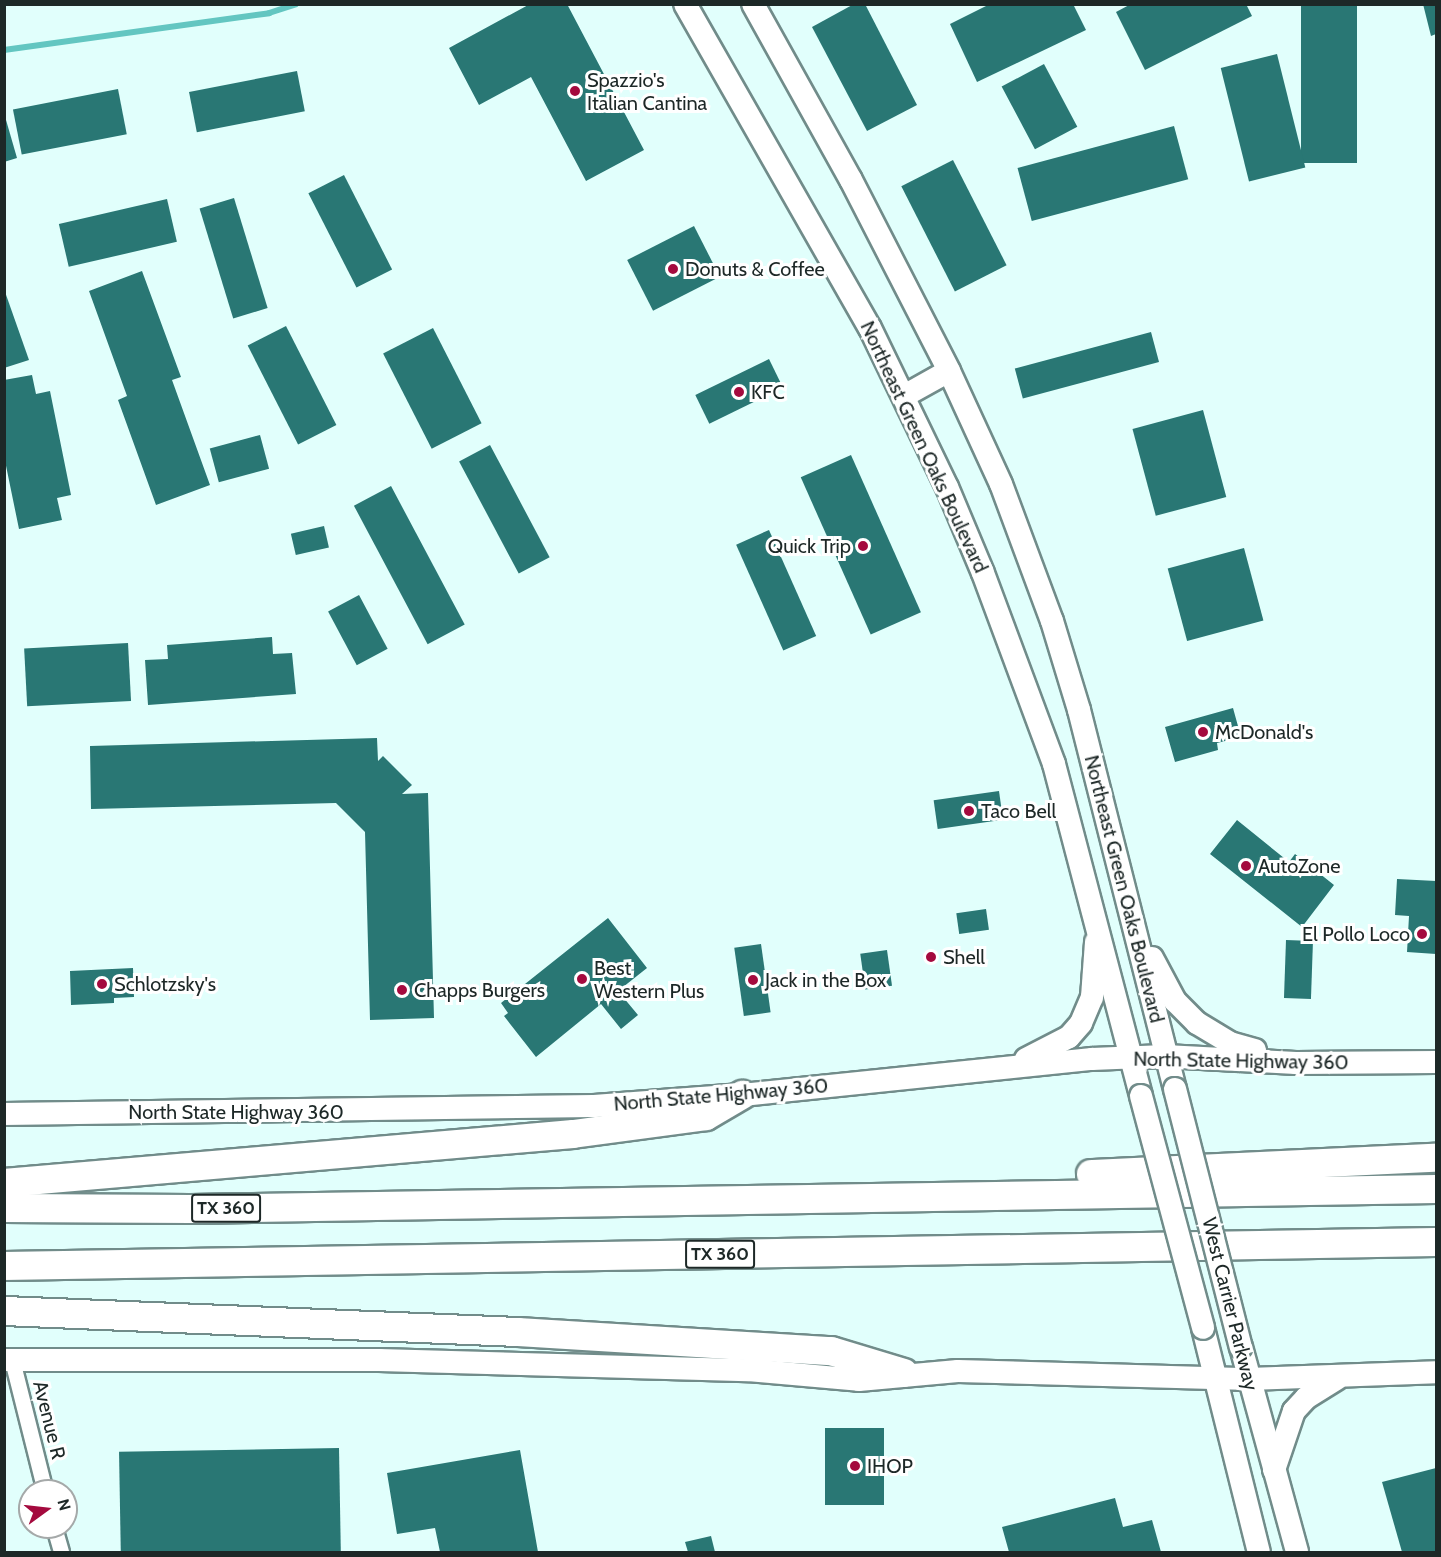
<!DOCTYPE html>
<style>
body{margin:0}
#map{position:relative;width:1441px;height:1557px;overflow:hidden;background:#e1fffc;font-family:Cabin,sans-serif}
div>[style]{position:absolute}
.stream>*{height:6px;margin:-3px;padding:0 3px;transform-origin:3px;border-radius:3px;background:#63c6c1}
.building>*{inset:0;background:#297774;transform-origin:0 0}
.roads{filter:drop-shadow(2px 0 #718c8a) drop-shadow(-2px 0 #718c8a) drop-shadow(0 2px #718c8a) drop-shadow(0 -2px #718c8a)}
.street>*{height:15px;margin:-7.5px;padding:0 7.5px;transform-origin:7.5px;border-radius:7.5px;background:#fff}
.secondary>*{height:22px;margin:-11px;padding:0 11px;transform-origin:11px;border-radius:11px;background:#fff}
.highway>*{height:28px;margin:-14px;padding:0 14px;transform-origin:14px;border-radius:14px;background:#fff}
.bridges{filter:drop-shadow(2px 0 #718c8a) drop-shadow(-2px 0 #718c8a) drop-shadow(0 2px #718c8a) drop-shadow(0 -2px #718c8a)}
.secondary-bridge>*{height:22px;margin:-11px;padding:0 11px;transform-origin:11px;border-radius:11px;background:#fff}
.dots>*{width:16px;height:16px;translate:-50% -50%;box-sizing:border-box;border:3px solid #fff;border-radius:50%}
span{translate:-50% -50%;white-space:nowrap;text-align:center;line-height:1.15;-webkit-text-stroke:6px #fff;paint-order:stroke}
.shield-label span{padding:2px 4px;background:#fff;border:2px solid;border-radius:4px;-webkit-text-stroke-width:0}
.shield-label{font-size:18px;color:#1d2827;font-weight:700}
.poi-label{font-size:20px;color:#1d2827}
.left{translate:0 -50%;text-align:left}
.right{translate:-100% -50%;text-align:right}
.street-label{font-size:20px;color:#1d2827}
.frame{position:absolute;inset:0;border:6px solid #1d2827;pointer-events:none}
.north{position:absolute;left:18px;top:1479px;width:60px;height:60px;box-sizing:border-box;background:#fff;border:2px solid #a5a9a9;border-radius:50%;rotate:75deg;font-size:16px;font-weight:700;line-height:24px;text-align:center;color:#1d2827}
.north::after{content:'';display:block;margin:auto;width:21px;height:27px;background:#a40a3e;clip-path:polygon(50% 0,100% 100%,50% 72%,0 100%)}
</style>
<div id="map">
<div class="stream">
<i style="left:4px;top:50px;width:268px;rotate:-7.9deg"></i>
<i style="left:269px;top:13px;width:28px;rotate:-18deg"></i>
</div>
<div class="building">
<i style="clip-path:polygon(530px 4px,567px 4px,644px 150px,586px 181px,531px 77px,479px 105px,449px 48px)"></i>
<i style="clip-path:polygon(854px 4px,865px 4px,917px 105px,867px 131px,812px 27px)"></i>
<i style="clip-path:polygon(990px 4px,1073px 4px,1086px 30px,977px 82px,950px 24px)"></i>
<i style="clip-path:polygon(1131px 4px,1246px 4px,1252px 16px,1145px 70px,1116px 12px)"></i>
<i style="left:1301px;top:4px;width:56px;height:159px"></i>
<i style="clip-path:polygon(1423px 4px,1436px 4px,1436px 34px,1431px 36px)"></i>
<i style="left:1277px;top:54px;width:117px;height:58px;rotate:76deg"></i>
<i style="left:1044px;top:64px;width:71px;height:48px;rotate:62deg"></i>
<i style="left:297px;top:71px;width:41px;height:110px;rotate:79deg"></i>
<i style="left:118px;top:89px;width:46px;height:107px;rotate:79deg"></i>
<i style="clip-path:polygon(4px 113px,17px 158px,4px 162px)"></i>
<i style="left:1174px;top:126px;width:55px;height:162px;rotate:75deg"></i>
<i style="left:953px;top:160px;width:118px;height:58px;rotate:63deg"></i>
<i style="left:344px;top:175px;width:106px;height:40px;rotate:63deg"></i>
<i style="left:234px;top:198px;width:115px;height:36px;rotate:73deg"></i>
<i style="left:167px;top:199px;width:44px;height:111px;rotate:77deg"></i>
<i style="left:694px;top:226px;width:57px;height:75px;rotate:63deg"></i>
<i style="clip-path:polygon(142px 271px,181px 377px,172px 380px,210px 485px,156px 505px,118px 400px,127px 396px,89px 291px)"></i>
<i style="clip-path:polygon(4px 289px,29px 360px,4px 368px)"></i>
<i style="left:286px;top:326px;width:111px;height:43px;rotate:63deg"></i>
<i style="left:433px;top:328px;width:107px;height:56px;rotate:63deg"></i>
<i style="left:1151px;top:332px;width:31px;height:141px;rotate:75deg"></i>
<i style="left:769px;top:359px;width:32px;height:82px;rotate:64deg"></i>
<i style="clip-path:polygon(32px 375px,36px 394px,50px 391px,71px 495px,57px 498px,62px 520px,19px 529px,4px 456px,4px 380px)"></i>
<i style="left:1203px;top:410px;width:90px;height:73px;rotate:75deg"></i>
<i style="left:260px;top:435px;width:35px;height:52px;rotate:75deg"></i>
<i style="left:490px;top:445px;width:127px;height:35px;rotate:62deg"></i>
<i style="left:851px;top:455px;width:172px;height:55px;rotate:66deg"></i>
<i style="left:391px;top:486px;width:157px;height:42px;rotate:62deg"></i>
<i style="left:324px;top:526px;width:22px;height:34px;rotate:77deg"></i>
<i style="left:769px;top:530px;width:116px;height:36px;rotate:66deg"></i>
<i style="left:1244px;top:548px;width:75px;height:79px;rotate:75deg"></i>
<i style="left:359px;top:595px;width:61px;height:35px;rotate:62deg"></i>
<i style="clip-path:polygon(272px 637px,273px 654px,292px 653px,296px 694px,148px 705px,145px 660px,168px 659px,167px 645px)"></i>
<i style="left:128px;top:643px;width:58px;height:104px;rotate:87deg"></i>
<i style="clip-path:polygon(1233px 708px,1241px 737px,1217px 743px,1218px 750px,1175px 762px,1165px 727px)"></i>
<i style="clip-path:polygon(377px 738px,378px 761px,383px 756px,412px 785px,402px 794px,428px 793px,434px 1018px,370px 1020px,365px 832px,336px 803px,91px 809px,90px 746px)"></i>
<i style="left:999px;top:791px;width:29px;height:66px;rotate:82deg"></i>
<i style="clip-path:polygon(1237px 820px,1289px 862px,1295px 854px,1334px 885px,1302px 927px,1210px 854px)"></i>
<i style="clip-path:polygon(1397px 879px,1436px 881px,1436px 954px,1407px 952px,1409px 916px,1395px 915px)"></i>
<i style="left:986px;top:909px;width:21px;height:30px;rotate:82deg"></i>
<i style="clip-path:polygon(608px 918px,647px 968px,618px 991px,638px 1015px,621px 1029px,601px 1004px,536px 1057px,504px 1016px,508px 1013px,501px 1003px)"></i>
<i style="left:1286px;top:940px;width:27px;height:58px;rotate:2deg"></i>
<i style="left:761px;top:944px;width:69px;height:27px;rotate:82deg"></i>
<i style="left:887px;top:950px;width:36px;height:27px;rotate:82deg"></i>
<i style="clip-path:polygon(133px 968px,134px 997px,114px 998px,114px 1003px,71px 1005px,70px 971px)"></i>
<i style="left:825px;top:1428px;width:59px;height:77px"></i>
<i style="left:339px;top:1448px;width:104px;height:220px;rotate:89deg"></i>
<i style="clip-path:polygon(520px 1450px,538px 1552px,440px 1552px,435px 1528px,397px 1534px,387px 1473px)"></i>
<i style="clip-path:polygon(1436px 1468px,1436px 1552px,1402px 1552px,1382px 1482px)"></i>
<i style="clip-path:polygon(1115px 1498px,1123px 1527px,1152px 1520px,1161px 1552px,1009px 1552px,1002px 1527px)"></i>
<i style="clip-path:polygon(711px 1536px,715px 1552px,688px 1552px,685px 1542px)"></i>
</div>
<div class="roads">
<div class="street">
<i style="left:12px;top:1360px;width:135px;rotate:75.9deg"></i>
<i style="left:54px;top:1527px;width:26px;rotate:74deg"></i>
</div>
<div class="secondary">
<i style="left:685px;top:4px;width:373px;rotate:60.3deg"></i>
<i style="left:870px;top:328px;width:177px;rotate:64.2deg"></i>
<i style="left:947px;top:487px;width:93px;rotate:67.3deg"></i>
<i style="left:983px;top:573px;width:204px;rotate:69.6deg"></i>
<i style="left:1054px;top:764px;width:343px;rotate:75.3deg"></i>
<i style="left:753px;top:4px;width:201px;rotate:60.9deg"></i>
<i style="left:851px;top:180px;width:215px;rotate:62.8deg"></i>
<i style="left:949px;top:371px;width:124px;rotate:65.3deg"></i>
<i style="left:1001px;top:484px;width:146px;rotate:69.6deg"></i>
<i style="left:1052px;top:621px;width:93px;rotate:73.1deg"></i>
<i style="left:1079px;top:710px;width:391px;rotate:75.8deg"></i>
<i style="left:904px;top:396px;width:51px;rotate:-29.1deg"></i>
<i style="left:1152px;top:958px;width:49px;rotate:61.9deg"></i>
<i style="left:1175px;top:1001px;width:31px;rotate:45deg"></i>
<i style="left:1197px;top:1023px;width:39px;rotate:31deg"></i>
<i style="left:1230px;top:1043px;width:26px;rotate:16deg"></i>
<i style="left:1026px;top:1059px;width:48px;rotate:-27.1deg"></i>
<i style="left:1069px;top:1037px;width:18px;rotate:-49deg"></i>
<i style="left:1081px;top:1023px;width:28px;rotate:-67deg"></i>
<i style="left:1092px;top:997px;width:55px;rotate:-85.8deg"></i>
<i style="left:4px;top:1114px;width:590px;rotate:-0.78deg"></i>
<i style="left:594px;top:1106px;width:148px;rotate:-4.3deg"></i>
<i style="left:742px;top:1095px;width:352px;rotate:-5.9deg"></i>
<i style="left:1092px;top:1059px;width:73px;rotate:-2.4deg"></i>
<i style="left:1165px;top:1056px;width:131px;rotate:3.1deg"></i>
<i style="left:1296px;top:1063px;width:140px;rotate:-0.4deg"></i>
<i style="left:1203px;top:1328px;width:231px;rotate:76deg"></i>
<i style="left:1241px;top:1347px;width:213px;rotate:74.7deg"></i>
<i style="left:4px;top:1360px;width:375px"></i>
<i style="left:379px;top:1360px;width:369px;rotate:1.6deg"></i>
<i style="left:748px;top:1370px;width:111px;rotate:5.1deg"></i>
<i style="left:859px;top:1380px;width:99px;rotate:-5.2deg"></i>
<i style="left:958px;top:1371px;width:291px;rotate:1.6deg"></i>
<i style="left:1249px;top:1379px;width:187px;rotate:-2.1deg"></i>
<i style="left:1274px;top:1470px;width:62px;rotate:-71.3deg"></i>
<i style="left:1294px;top:1411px;width:18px;rotate:-47deg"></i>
<i style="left:1306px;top:1398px;width:36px;rotate:-32deg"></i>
</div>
<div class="highway">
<i style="left:1091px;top:1174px;width:345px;rotate:-2.7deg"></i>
<i style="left:4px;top:1183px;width:571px;rotate:-4.92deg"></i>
<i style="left:573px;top:1134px;width:134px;rotate:-7.7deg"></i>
<i style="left:706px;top:1116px;width:42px;rotate:-30.3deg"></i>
<i style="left:4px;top:1208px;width:187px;rotate:0.3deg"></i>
<i style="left:191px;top:1209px;width:1245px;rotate:-0.92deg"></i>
<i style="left:4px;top:1266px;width:1432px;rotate:-0.96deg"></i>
<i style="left:4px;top:1311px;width:514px;rotate:2.34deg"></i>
<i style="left:518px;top:1332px;width:314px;rotate:3.5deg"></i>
<i style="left:831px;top:1351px;width:76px;rotate:16.8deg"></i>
</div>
</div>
<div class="bridges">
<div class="secondary-bridge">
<i style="left:1175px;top:1089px;width:266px;rotate:75.7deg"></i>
<i style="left:1141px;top:1096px;width:240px;rotate:75deg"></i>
</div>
</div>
<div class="dots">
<i style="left:575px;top:91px;background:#a40a3e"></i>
<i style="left:673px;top:269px;background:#a40a3e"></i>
<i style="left:739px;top:392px;background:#a40a3e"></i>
<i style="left:863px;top:546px;background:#a40a3e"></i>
<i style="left:1203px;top:732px;background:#a40a3e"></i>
<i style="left:969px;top:811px;background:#a40a3e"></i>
<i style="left:1246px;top:866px;background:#a40a3e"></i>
<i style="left:1422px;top:934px;background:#a40a3e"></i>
<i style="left:931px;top:957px;background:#a40a3e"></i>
<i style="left:582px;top:979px;background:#a40a3e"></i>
<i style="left:753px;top:980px;background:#a40a3e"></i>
<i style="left:102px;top:984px;background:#a40a3e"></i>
<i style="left:402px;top:990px;background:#a40a3e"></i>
<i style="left:855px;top:1466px;background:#a40a3e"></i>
</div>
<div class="shield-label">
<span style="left:226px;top:1208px">TX 360</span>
<span style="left:720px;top:1254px">TX 360</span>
</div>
<div class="poi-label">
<span class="left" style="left:587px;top:92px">Spazzio's<br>Italian Cantina</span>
<span class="left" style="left:685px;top:269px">Donuts &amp; Coffee</span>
<span class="left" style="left:751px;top:392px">KFC</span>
<span class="right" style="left:851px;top:546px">Quick Trip</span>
<span class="left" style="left:1215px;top:732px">McDonald's</span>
<span class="left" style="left:981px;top:811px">Taco Bell</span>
<span class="left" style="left:1258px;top:866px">AutoZone</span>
<span class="right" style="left:1410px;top:934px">El Pollo Loco</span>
<span class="left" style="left:943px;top:957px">Shell</span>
<span class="left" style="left:594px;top:980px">Best<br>Western Plus</span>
<span class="left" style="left:765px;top:980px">Jack in the Box</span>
<span class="left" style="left:114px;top:984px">Schlotzsky's</span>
<span class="left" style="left:414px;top:990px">Chapps Burgers</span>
<span class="left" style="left:867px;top:1466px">IHOP</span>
</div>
<div class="street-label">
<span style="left:924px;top:447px;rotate:65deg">Northeast Green Oaks Boulevard</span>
<span style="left:1124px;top:889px;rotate:76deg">Northeast Green Oaks Boulevard</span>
<span style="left:1241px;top:1061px;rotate:1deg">North State Highway 360</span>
<span style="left:721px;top:1095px;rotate:-5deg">North State Highway 360</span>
<span style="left:236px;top:1112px">North State Highway 360</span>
<span style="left:1230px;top:1304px;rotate:76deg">West Carrier Parkway</span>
<span style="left:49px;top:1420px;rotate:76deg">Avenue R</span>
</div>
<div class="frame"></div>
<div class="north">N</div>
</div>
